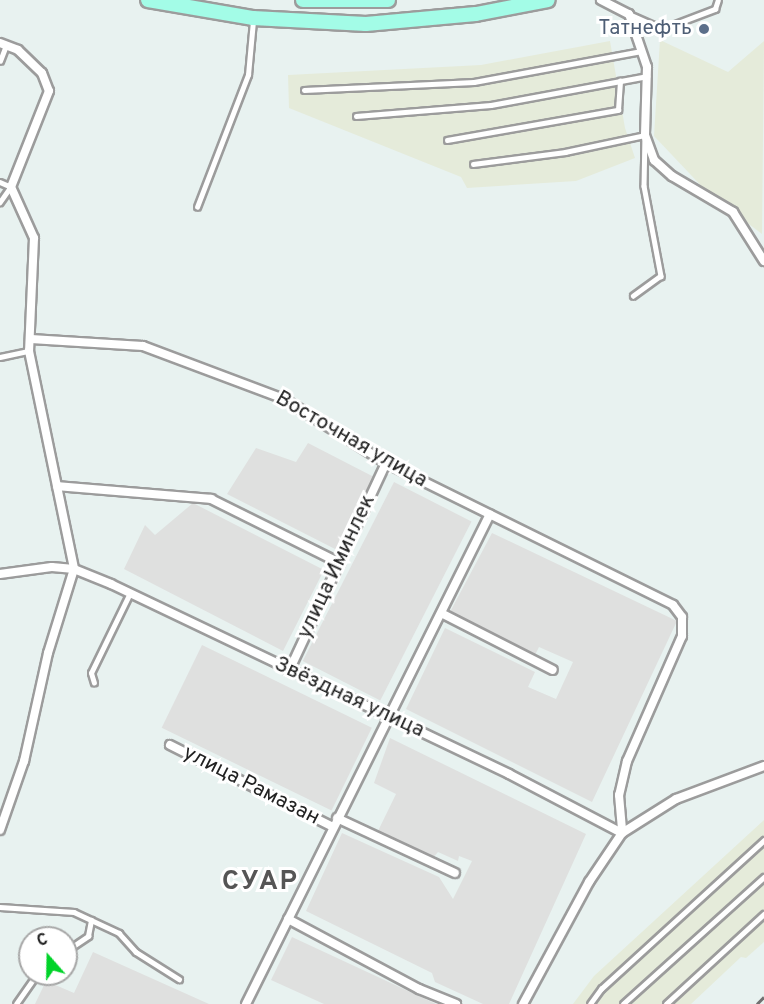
<!DOCTYPE html>
<meta charset="utf-8">
<style>
body{margin:0}
#map{position:relative;width:764px;height:1004px;overflow:hidden;background:#e8f2f0;font-family:Overpass,sans-serif}
div>[style]{position:absolute}
.residential>*{inset:0;background:#dfe0df;transform-origin:0 0}
.industrial>*{inset:0;background:#e5ebda}
.roads{filter:drop-shadow(2px 0 #9c9c9c) drop-shadow(-2px 0 #9c9c9c) drop-shadow(0 2px #9c9c9c) drop-shadow(0 -2px #9c9c9c)}
.lane>*{height:4.5px;margin:-2.25px;padding:0 2.25px;transform-origin:2.25px;border-radius:2.25px;background:#fff}
.street>*{height:8px;margin:-4px;padding:0 4px;transform-origin:4px;border-radius:4px;background:#fff}
.primary>*{height:14px;margin:-7px;padding:0 7px;transform-origin:7px;border-radius:7px;background:#a3fce7}
.rail>*{height:3px;margin-top:-1.5px;transform-origin:0;background:repeating-linear-gradient(90deg,#707070 0 12px,transparent 0 24px)}
.dots>*{width:16px;height:16px;translate:-50% -50%;box-sizing:border-box;border:3px solid #fff;border-radius:50%}
span{translate:-50% -50%;white-space:nowrap;text-align:center;line-height:1.15;-webkit-text-stroke:6px #fff;paint-order:stroke}
.service-label{font-size:21px;color:#4e5e75}
.right{translate:-100% -50%;text-align:right}
.street-label{font-size:21px;color:#222}
.district-label{font-size:27px;color:#555;font-weight:700;letter-spacing:1.5px}
.north{position:absolute;left:18px;top:926px;width:60px;height:60px;box-sizing:border-box;background:#fff;border:2px solid #a7a7a7;border-radius:50%;rotate:340deg;font-size:16px;font-weight:700;line-height:24px;text-align:center;color:#222}
.north::after{content:'';display:block;margin:auto;width:21px;height:27px;background:#00d329;clip-path:polygon(50% 0,100% 100%,50% 72%,0 100%)}
</style>
<div id="map">
<div class="residential">
<i style="clip-path:polygon(308px 443px,374px 477px,337px 550px,227px 494px,256px 448px,296px 462px)"></i>
<i style="left:394px;top:482px;width:87px;height:201px;rotate:27deg"></i>
<i style="clip-path:polygon(193px 503px,324px 570px,283px 651px,124px 569px,145px 525px,155px 535px)"></i>
<i style="clip-path:polygon(492px 533px,677px 621px,592px 802px,406px 709px,445px 628px,535px 672px,528px 687px,556px 699px,573px 662px,539px 647px,534px 657px,450px 612px)"></i>
<i style="left:202px;top:645px;width:189px;height:92px;rotate:26deg"></i>
<i style="clip-path:polygon(390px 738px,586px 834px,509px 1004px,483px 1004px,435px 982px,432px 973px,306px 911px,342px 833px,439px 877px,453px 899px,472px 861px,459px 856px,458px 861px,438px 852px,432px 859px,378px 831px,396px 794px,374px 783px)"></i>
<i style="clip-path:polygon(292px 937px,436px 1004px,324px 1004px,271px 980px)"></i>
<i style="clip-path:polygon(93px 952px,209px 1004px,35px 1004px,46px 981px,74px 993px)"></i>
</div>
<div class="industrial">
<i style="clip-path:polygon(660px 40px,728px 72px,764px 41px,762px 234px,708px 193px,654px 136px)"></i>
<i style="clip-path:polygon(610px 41px,625px 128px,635px 158px,576px 181px,467px 188px,461px 177px,289px 108px,288px 75px,481px 65px)"></i>
<i style="clip-path:polygon(764px 820px,764px 942px,746px 958px,741px 957px,691px 1004px,573px 1004px,594px 976px)"></i>
</div>
<div class="roads">
<div class="lane">
<i style="left:629px;top:14px;width:36px;rotate:24deg"></i>
<i style="left:662px;top:29px;width:57px;rotate:-20.7deg"></i>
<i style="left:715px;top:9px;width:9px;rotate:-72deg"></i>
<i style="left:0;top:61px;width:17px;rotate:-69deg"></i>
<i style="left:304px;top:90px;width:170px;rotate:-2.7deg"></i>
<i style="left:474px;top:82px;width:170px;rotate:-10.5deg"></i>
<i style="left:356px;top:116px;width:135px;rotate:-4.7deg"></i>
<i style="left:491px;top:105px;width:159px;rotate:-10.5deg"></i>
<i style="left:447px;top:140px;width:174px;rotate:-10deg"></i>
<i style="left:618px;top:110px;width:29px;rotate:-86deg"></i>
<i style="left:473px;top:164px;width:93px;rotate:-7.4deg"></i>
<i style="left:565px;top:152px;width:82px;rotate:-12deg"></i>
<i style="left:645px;top:135px;width:51px;rotate:91.1deg"></i>
<i style="left:644px;top:186px;width:92px;rotate:79.3deg"></i>
<i style="left:661px;top:276px;width:34px;rotate:144deg"></i>
<i style="left:0;top:182px;width:12px;rotate:24deg"></i>
<i style="left:11px;top:187px;width:19px;rotate:125deg"></i>
<i style="left:197px;top:207px;width:142px;rotate:-68.9deg"></i>
<i style="left:248px;top:75px;width:54px;rotate:-84.7deg"></i>
<i style="left:0;top:357px;width:30px;rotate:-12deg"></i>
<i style="left:94px;top:683px;width:10px;rotate:-107deg"></i>
<i style="left:91px;top:673px;width:89px;rotate:-64deg"></i>
<i style="left:0;top:907px;width:74px;rotate:3.9deg"></i>
<i style="left:74px;top:912px;width:50px;rotate:25deg"></i>
<i style="left:119px;top:933px;width:25px;rotate:48deg"></i>
<i style="left:136px;top:952px;width:51px;rotate:32.1deg"></i>
<i style="left:66px;top:951px;width:27px;rotate:-34deg"></i>
<i style="left:88px;top:936px;width:16px;rotate:-79deg"></i>
<i style="left:16px;top:1004px;width:37px;rotate:-55deg"></i>
<i style="left:590px;top:1004px;width:19px;rotate:-54deg"></i>
<i style="left:601px;top:989px;width:221px;rotate:-42.4deg"></i>
<i style="left:623px;top:1004px;width:190px;rotate:-42deg"></i>
<i style="left:666px;top:1004px;width:133px;rotate:-42.6deg"></i>
</div>
<div class="street">
<i style="left:601px;top:0;width:31px;rotate:27deg"></i>
<i style="left:629px;top:14px;width:56px;rotate:71.2deg"></i>
<i style="left:647px;top:67px;width:68px;rotate:91.7deg"></i>
<i style="left:645px;top:135px;width:27px;rotate:70deg"></i>
<i style="left:654px;top:160px;width:24px;rotate:42deg"></i>
<i style="left:672px;top:176px;width:71px;rotate:30.5deg"></i>
<i style="left:733px;top:212px;width:58px;rotate:57.7deg"></i>
<i style="left:0;top:43px;width:19px;rotate:21deg"></i>
<i style="left:18px;top:50px;width:33px;rotate:44deg"></i>
<i style="left:42px;top:73px;width:19px;rotate:69deg"></i>
<i style="left:49px;top:91px;width:103px;rotate:111.6deg"></i>
<i style="left:11px;top:187px;width:56px;rotate:65.7deg"></i>
<i style="left:34px;top:238px;width:113px;rotate:92.5deg"></i>
<i style="left:29px;top:351px;width:223px;rotate:78.3deg"></i>
<i style="left:74px;top:569px;width:88px;rotate:107.2deg"></i>
<i style="left:48px;top:653px;width:111px;rotate:102.5deg"></i>
<i style="left:24px;top:761px;width:73px;rotate:109.2deg"></i>
<i style="left:31px;top:339px;width:112px;rotate:3.6deg"></i>
<i style="left:143px;top:346px;width:151px;rotate:20.6deg"></i>
<i style="left:284px;top:399px;width:120px;rotate:32.1deg"></i>
<i style="left:386px;top:463px;width:320px;rotate:26.3deg"></i>
<i style="left:673px;top:605px;width:15px;rotate:53deg"></i>
<i style="left:682px;top:617px;width:19px;rotate:90deg"></i>
<i style="left:682px;top:636px;width:137px;rotate:113.7deg"></i>
<i style="left:627px;top:761px;width:35px;rotate:103deg"></i>
<i style="left:619px;top:795px;width:38px;rotate:85deg"></i>
<i style="left:622px;top:833px;width:59px;rotate:124deg"></i>
<i style="left:589px;top:882px;width:139px;rotate:118.4deg"></i>
<i style="left:57px;top:486px;width:155px;rotate:4.8deg"></i>
<i style="left:211px;top:499px;width:144px;rotate:26.4deg"></i>
<i style="left:0;top:574px;width:52px;rotate:-7.7deg"></i>
<i style="left:52px;top:567px;width:22px;rotate:5deg"></i>
<i style="left:74px;top:569px;width:40px;rotate:22deg"></i>
<i style="left:111px;top:584px;width:441px;rotate:25.5deg"></i>
<i style="left:509px;top:774px;width:127px;rotate:27.6deg"></i>
<i style="left:443px;top:614px;width:123px;rotate:27deg"></i>
<i style="left:289px;top:671px;width:230px;rotate:-65deg"></i>
<i style="left:170px;top:745px;width:182px;rotate:26.7deg"></i>
<i style="left:337px;top:818px;width:130px;rotate:25deg"></i>
<i style="left:622px;top:833px;width:64px;rotate:-32.2deg"></i>
<i style="left:676px;top:799px;width:94px;rotate:-20.6deg"></i>
<i style="left:288px;top:919px;width:149px;rotate:28.1deg"></i>
<i style="left:419px;top:989px;width:40px;rotate:22deg"></i>
<i style="left:246px;top:1004px;width:547px;rotate:-63.53deg"></i>
</div>
<div class="primary">
<i style="left:148px;top:0;width:107px;rotate:9.7deg"></i>
<i style="left:253px;top:18px;width:113px;rotate:3deg"></i>
<i style="left:366px;top:24px;width:110px;rotate:-5.2deg"></i>
<i style="left:476px;top:14px;width:73px;rotate:-11deg"></i>
<i style="left:303px;top:0;width:85px"></i>
</div>
</div>
<div class="rail">
<i style="left:757px;top:1004px;width:10px;rotate:-45deg"></i>
</div>
<div class="dots">
<i style="left:704px;top:29px;background:#5c6f8a"></i>
</div>
<div class="service-label">
<span class="right" style="left:692px;top:29px">Татнефть</span>
</div>
<div class="street-label">
<span style="left:351px;top:440px;rotate:30deg">Восточная улица</span>
<span style="left:337px;top:567px;rotate:-65deg">улица Иминлек</span>
<span style="left:349px;top:698px;rotate:25deg">Звёздная улица</span>
<span style="left:251px;top:786px;rotate:27deg">улица Рамазан</span>
</div>
<div class="district-label">
<span style="left:260px;top:883px">СУАР</span>
</div>
<div class="north">С</div>
</div>
